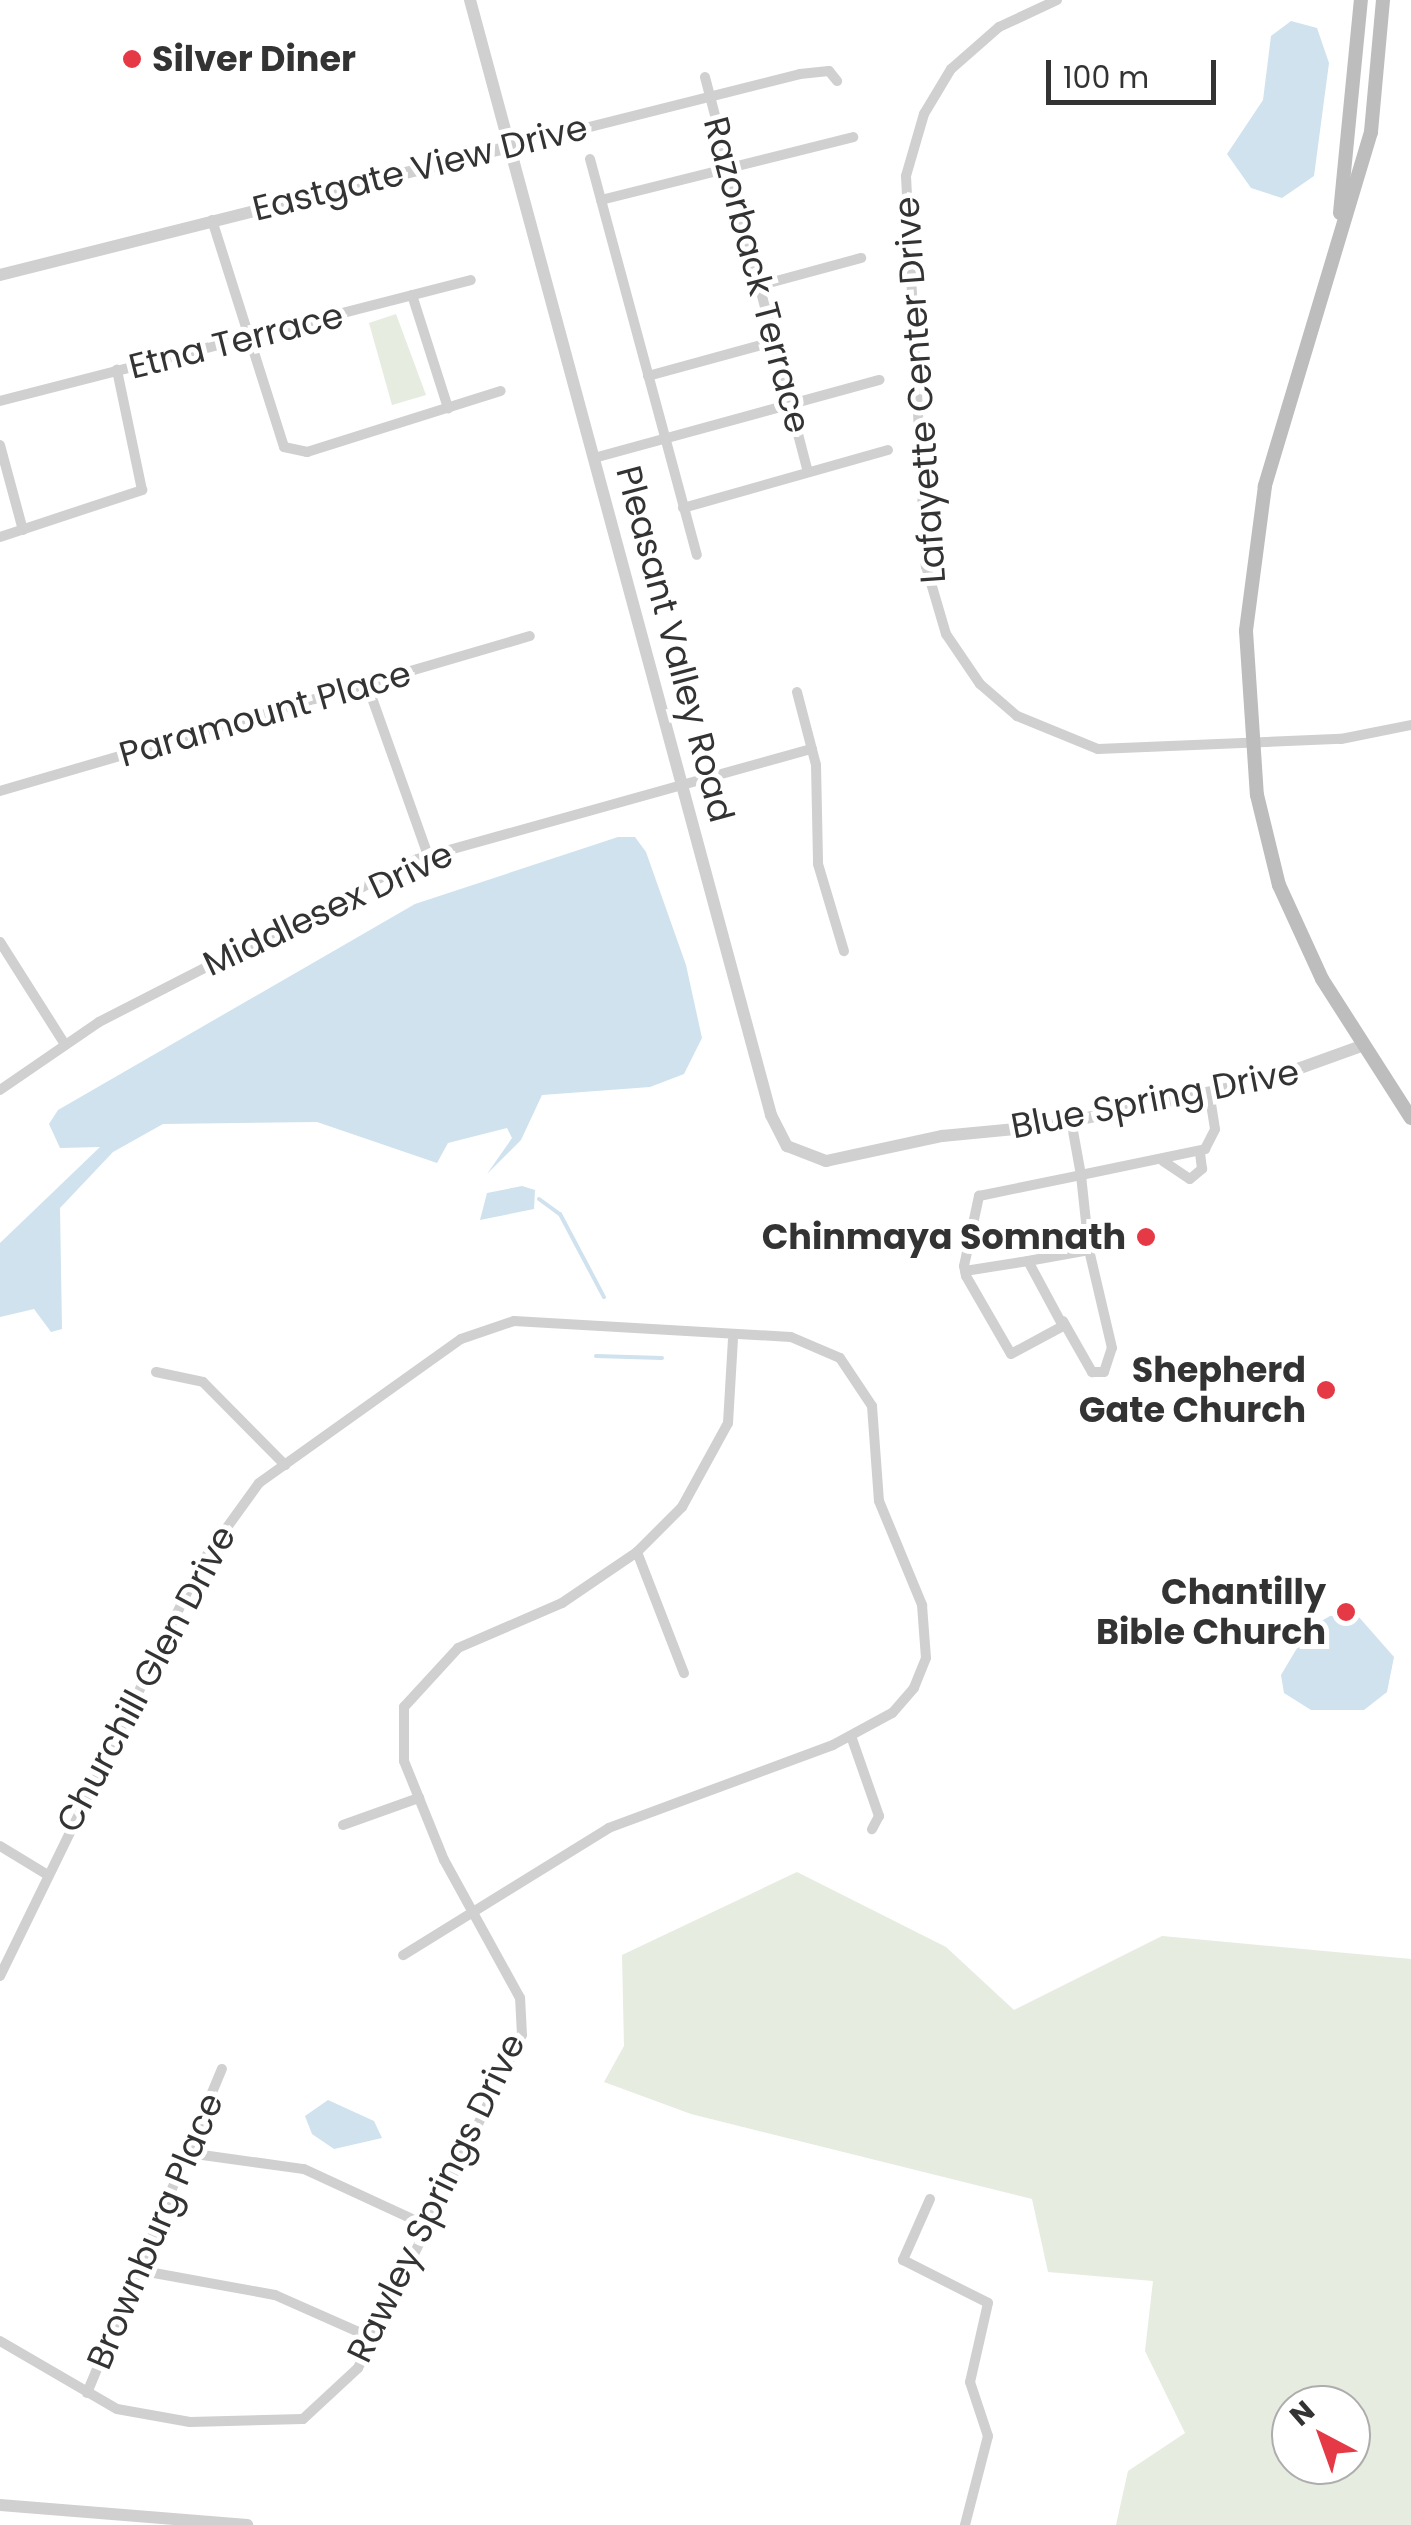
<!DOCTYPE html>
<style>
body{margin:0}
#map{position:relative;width:1411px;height:2525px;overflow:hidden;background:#fff;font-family:Poppins,sans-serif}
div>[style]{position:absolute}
.green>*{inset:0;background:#e6ecdf}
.water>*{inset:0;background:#cfe2ee}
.stream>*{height:4px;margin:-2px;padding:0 2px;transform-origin:2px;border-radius:2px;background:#cfe2ee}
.minor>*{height:10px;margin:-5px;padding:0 5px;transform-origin:5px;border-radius:5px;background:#d0d0d0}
.tertiary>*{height:12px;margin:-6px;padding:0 6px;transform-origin:6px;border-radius:6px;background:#d0d0d0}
.secondary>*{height:14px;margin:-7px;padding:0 7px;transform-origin:7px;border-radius:7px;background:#bdbdbd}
.dots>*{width:28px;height:28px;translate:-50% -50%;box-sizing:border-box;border:5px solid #fff;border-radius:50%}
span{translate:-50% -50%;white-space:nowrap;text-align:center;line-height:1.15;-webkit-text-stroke:10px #fff;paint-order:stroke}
.poi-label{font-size:35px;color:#333;font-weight:700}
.left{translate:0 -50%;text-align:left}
.right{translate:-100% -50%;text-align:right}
.street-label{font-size:35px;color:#333}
.north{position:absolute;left:1271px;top:2385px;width:100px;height:100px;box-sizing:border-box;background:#fff;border:2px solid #adadad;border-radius:50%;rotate:319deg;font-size:28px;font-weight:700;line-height:40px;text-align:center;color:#333}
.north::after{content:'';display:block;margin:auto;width:35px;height:45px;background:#e63946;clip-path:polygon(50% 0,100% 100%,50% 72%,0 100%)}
.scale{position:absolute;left:1046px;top:60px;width:170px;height:45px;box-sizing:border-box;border:5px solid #333;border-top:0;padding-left:12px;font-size:30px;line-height:35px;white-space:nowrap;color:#333;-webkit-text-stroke:8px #fff;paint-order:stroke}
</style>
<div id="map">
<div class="green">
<i style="clip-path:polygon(396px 314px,426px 395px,392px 405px,369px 323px)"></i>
<i style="clip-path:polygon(evenodd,797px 1872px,946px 1947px,1014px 2010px,1162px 1936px,1411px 1959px,1411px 2525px,1116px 2525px,1128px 2471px,1185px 2433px,1145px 2351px,1153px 2281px,1048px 2272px,1032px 2199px,691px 2114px,604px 2082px,624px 2046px,622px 1955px,797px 1872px,1291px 2405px,1351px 2405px,1351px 2465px,1291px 2465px,1291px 2405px)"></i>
</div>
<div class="water">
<i style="clip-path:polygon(1291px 21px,1317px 28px,1329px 63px,1314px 176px,1282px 198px,1251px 188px,1227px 154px,1263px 100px,1271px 36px)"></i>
<i style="clip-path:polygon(618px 837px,635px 837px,646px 852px,686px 965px,702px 1038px,684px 1074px,650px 1087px,542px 1095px,521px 1140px,487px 1174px,512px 1138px,507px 1128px,448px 1143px,437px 1163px,317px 1122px,163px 1124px,113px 1152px,60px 1208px,62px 1329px,51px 1332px,34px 1309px,0 1317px,0 1243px,100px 1147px,60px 1148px,49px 1124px,58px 1110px,415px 904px)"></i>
<i style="clip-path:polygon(522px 1186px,535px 1190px,534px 1209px,480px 1220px,487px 1193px)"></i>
<i style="clip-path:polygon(1330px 1616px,1358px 1616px,1394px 1657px,1387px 1692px,1364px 1710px,1311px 1710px,1284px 1693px,1281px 1675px,1309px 1628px)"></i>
<i style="clip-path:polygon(328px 2100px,374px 2121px,382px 2138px,334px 2149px,312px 2134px,305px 2116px)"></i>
</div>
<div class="stream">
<i style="left:539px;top:1199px;width:26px;rotate:36deg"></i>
<i style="left:560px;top:1214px;width:94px;rotate:62.1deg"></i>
<i style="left:596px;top:1356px;width:66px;rotate:1.7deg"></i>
</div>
<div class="minor">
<i style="left:1057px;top:0;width:64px;rotate:155deg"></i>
<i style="left:999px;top:27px;width:64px;rotate:138.8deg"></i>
<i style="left:951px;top:69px;width:52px;rotate:121deg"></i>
<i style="left:924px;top:114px;width:65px;rotate:106.2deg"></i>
<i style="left:906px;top:176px;width:391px;rotate:87.1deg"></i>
<i style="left:926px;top:566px;width:71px;rotate:73.6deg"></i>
<i style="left:946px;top:634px;width:60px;rotate:55.8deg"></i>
<i style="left:980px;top:684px;width:49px;rotate:40.9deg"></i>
<i style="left:1017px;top:716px;width:87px;rotate:22.2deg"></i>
<i style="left:1098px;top:749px;width:243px;rotate:-2.4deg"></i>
<i style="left:1341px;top:739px;width:71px;rotate:-11.3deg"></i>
<i style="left:705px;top:77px;width:408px;rotate:75.4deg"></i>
<i style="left:506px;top:148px;width:303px;rotate:-14.1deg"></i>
<i style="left:800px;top:74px;width:29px;rotate:-6deg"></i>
<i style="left:829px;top:71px;width:13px;rotate:51deg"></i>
<i style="left:590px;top:159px;width:410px;rotate:74.9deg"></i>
<i style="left:601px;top:200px;width:260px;rotate:-14deg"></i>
<i style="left:212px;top:220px;width:238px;rotate:72.4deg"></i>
<i style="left:284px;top:447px;width:24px;rotate:12deg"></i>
<i style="left:307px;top:452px;width:203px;rotate:-17.5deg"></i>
<i style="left:758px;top:286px;width:107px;rotate:-15.2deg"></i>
<i style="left:412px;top:295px;width:119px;rotate:72.3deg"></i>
<i style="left:648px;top:376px;width:129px;rotate:-15.3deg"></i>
<i style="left:0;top:401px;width:486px;rotate:-14.4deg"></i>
<i style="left:0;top:445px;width:88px;rotate:74.9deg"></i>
<i style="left:594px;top:458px;width:296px;rotate:-15.3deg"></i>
<i style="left:683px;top:508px;width:213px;rotate:-15.8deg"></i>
<i style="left:0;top:537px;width:150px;rotate:-18.3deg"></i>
<i style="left:142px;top:490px;width:123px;rotate:-101.8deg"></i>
<i style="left:367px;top:684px;width:182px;rotate:70.4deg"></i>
<i style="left:797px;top:692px;width:75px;rotate:75.4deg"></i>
<i style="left:816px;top:765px;width:99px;rotate:88.8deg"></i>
<i style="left:818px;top:864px;width:91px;rotate:73.4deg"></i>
<i style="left:0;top:791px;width:552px;rotate:-16.3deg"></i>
<i style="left:0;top:942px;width:120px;rotate:57.6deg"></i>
<i style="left:0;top:1090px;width:120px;rotate:-34.5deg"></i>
<i style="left:99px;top:1022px;width:357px;rotate:-27.1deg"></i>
<i style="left:417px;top:859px;width:410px;rotate:-15.6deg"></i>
<i style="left:1163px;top:1161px;width:32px;rotate:34deg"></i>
<i style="left:1190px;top:1179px;width:16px;rotate:-40deg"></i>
<i style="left:1202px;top:1169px;width:16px;rotate:-97deg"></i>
<i style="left:1028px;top:1261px;width:62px;rotate:-10.2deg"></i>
<i style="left:1089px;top:1250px;width:75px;rotate:-96.1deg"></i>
<i style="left:1081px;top:1175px;width:127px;rotate:-11.8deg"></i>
<i style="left:1205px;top:1149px;width:22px;rotate:-63deg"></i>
<i style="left:1215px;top:1129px;width:37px;rotate:-99deg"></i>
<i style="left:965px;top:1271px;width:64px;rotate:-9deg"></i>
<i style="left:1028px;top:1261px;width:74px;rotate:61.7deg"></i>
<i style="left:1063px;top:1326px;width:59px;rotate:151.7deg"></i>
<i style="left:1011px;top:1354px;width:90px;rotate:-120deg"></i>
<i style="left:966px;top:1276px;width:10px;rotate:-101deg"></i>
<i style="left:964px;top:1266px;width:72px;rotate:-77.9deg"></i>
<i style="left:979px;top:1196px;width:104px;rotate:-11.6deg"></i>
<i style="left:1081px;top:1175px;width:56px;rotate:-100.3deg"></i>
<i style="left:1063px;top:1321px;width:59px;rotate:60.4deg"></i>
<i style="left:1092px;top:1372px;width:12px"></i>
<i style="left:1104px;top:1372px;width:25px;rotate:-72deg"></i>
<i style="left:1112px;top:1348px;width:101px;rotate:-103.2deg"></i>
<i style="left:156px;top:1372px;width:48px;rotate:12deg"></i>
<i style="left:203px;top:1382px;width:117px;rotate:45.3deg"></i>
<i style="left:637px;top:1552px;width:130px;rotate:68.8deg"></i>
<i style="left:851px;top:1736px;width:85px;rotate:70.7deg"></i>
<i style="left:879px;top:1816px;width:15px;rotate:118deg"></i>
<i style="left:343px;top:1825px;width:81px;rotate:-19.6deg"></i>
<i style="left:0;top:1846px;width:54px;rotate:31.3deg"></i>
<i style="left:0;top:1976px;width:461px;rotate:-64deg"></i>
<i style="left:202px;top:1562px;width:97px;rotate:-54.2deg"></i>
<i style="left:259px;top:1483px;width:248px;rotate:-35.5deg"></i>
<i style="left:461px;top:1339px;width:56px;rotate:-18.8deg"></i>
<i style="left:514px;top:1321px;width:277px;rotate:3.3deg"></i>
<i style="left:791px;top:1337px;width:53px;rotate:23.2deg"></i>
<i style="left:840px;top:1358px;width:58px;rotate:56.3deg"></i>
<i style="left:872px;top:1406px;width:95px;rotate:85.8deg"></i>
<i style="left:879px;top:1501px;width:113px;rotate:67.5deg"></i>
<i style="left:922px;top:1605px;width:53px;rotate:85.7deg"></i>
<i style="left:926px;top:1658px;width:32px;rotate:112deg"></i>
<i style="left:914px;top:1688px;width:33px;rotate:131deg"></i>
<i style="left:892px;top:1713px;width:67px;rotate:151.5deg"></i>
<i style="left:833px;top:1745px;width:239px;rotate:159.7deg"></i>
<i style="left:609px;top:1828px;width:242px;rotate:148.3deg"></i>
<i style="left:188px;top:2153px;width:117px;rotate:7.9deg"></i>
<i style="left:304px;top:2169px;width:133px;rotate:24.8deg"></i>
<i style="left:930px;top:2199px;width:67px;rotate:113.9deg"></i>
<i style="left:903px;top:2260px;width:95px;rotate:26.8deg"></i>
<i style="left:988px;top:2303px;width:81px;rotate:102.8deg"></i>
<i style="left:970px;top:2382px;width:57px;rotate:71.6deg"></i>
<i style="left:988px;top:2436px;width:92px;rotate:104.5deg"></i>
<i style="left:143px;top:2271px;width:134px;rotate:10.3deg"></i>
<i style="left:275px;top:2295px;width:106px;rotate:23.9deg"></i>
<i style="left:0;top:2341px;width:135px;rotate:30.2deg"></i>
<i style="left:117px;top:2409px;width:74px;rotate:10.1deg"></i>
<i style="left:190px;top:2422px;width:113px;rotate:-1.5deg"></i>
<i style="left:303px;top:2419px;width:75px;rotate:-42.8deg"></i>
<i style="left:358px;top:2368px;width:371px;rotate:-63.8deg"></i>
<i style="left:522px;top:2035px;width:37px;rotate:-93deg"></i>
<i style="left:520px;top:1998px;width:158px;rotate:-118.8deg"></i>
<i style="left:444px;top:1860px;width:107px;rotate:-112deg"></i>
<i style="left:404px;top:1761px;width:54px;rotate:-90deg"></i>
<i style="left:404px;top:1707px;width:80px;rotate:-47.5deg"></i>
<i style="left:458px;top:1648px;width:113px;rotate:-23.4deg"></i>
<i style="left:562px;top:1603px;width:91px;rotate:-34.2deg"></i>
<i style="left:637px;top:1552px;width:64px;rotate:-45deg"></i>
<i style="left:682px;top:1507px;width:96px;rotate:-61.3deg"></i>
<i style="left:728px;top:1423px;width:83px;rotate:-86.6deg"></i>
<i style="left:87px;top:2393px;width:351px;rotate:-67.4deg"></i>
</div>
<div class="tertiary">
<i style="left:470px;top:0;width:1155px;rotate:74.89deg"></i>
<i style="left:771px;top:1115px;width:35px;rotate:63deg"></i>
<i style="left:787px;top:1146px;width:42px;rotate:21deg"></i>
<i style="left:826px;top:1161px;width:119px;rotate:-12.2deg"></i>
<i style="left:942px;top:1136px;width:106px;rotate:-5.4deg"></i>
<i style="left:1048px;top:1126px;width:221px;rotate:-11.8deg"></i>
<i style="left:1264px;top:1081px;width:106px;rotate:-19.8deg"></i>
<i style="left:0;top:275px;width:521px;rotate:-14.12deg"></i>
<i style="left:0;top:2505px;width:248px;rotate:4.6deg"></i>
</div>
<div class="secondary">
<i style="left:1383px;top:0;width:133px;rotate:95.2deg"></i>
<i style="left:1371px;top:132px;width:370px;rotate:106.7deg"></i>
<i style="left:1265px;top:486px;width:146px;rotate:97.5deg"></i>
<i style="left:1246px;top:631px;width:164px;rotate:86.2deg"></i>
<i style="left:1257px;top:795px;width:93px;rotate:76.3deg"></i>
<i style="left:1279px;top:885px;width:103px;rotate:65.4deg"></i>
<i style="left:1322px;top:979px;width:165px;rotate:57.4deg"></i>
<i style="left:1340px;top:213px;width:214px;rotate:-84.4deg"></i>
</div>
<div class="dots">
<i style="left:132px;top:59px;background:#e63946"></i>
<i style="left:1146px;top:1237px;background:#e63946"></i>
<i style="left:1326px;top:1390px;background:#e63946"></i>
<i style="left:1346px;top:1612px;background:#e63946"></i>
</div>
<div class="poi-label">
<span class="left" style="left:152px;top:59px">Silver Diner</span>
<span class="right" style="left:1126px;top:1237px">Chinmaya Somnath</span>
<span class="right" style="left:1306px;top:1390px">Shepherd<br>Gate Church</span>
<span class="right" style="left:1326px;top:1612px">Chantilly<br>Bible Church</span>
</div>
<div class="street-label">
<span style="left:420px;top:168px;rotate:-14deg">Eastgate View Drive</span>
<span style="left:757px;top:275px;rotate:75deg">Razorback Terrace</span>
<span style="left:236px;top:341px;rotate:-14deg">Etna Terrace</span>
<span style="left:920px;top:390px;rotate:-94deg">Lafayette Center Drive</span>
<span style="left:675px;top:644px;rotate:75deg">Pleasant Valley Road</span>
<span style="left:265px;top:714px;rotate:-16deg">Paramount Place</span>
<span style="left:328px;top:909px;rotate:-25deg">Middlesex Drive</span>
<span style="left:1155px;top:1099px;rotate:-11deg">Blue Spring Drive</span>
<span style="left:146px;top:1679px;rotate:-62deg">Churchill Glen Drive</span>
<span style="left:436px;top:2198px;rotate:-64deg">Rawley Springs Drive</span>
<span style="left:155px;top:2231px;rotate:-67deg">Brownburg Place</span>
</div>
<div class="north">N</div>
<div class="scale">100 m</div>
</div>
